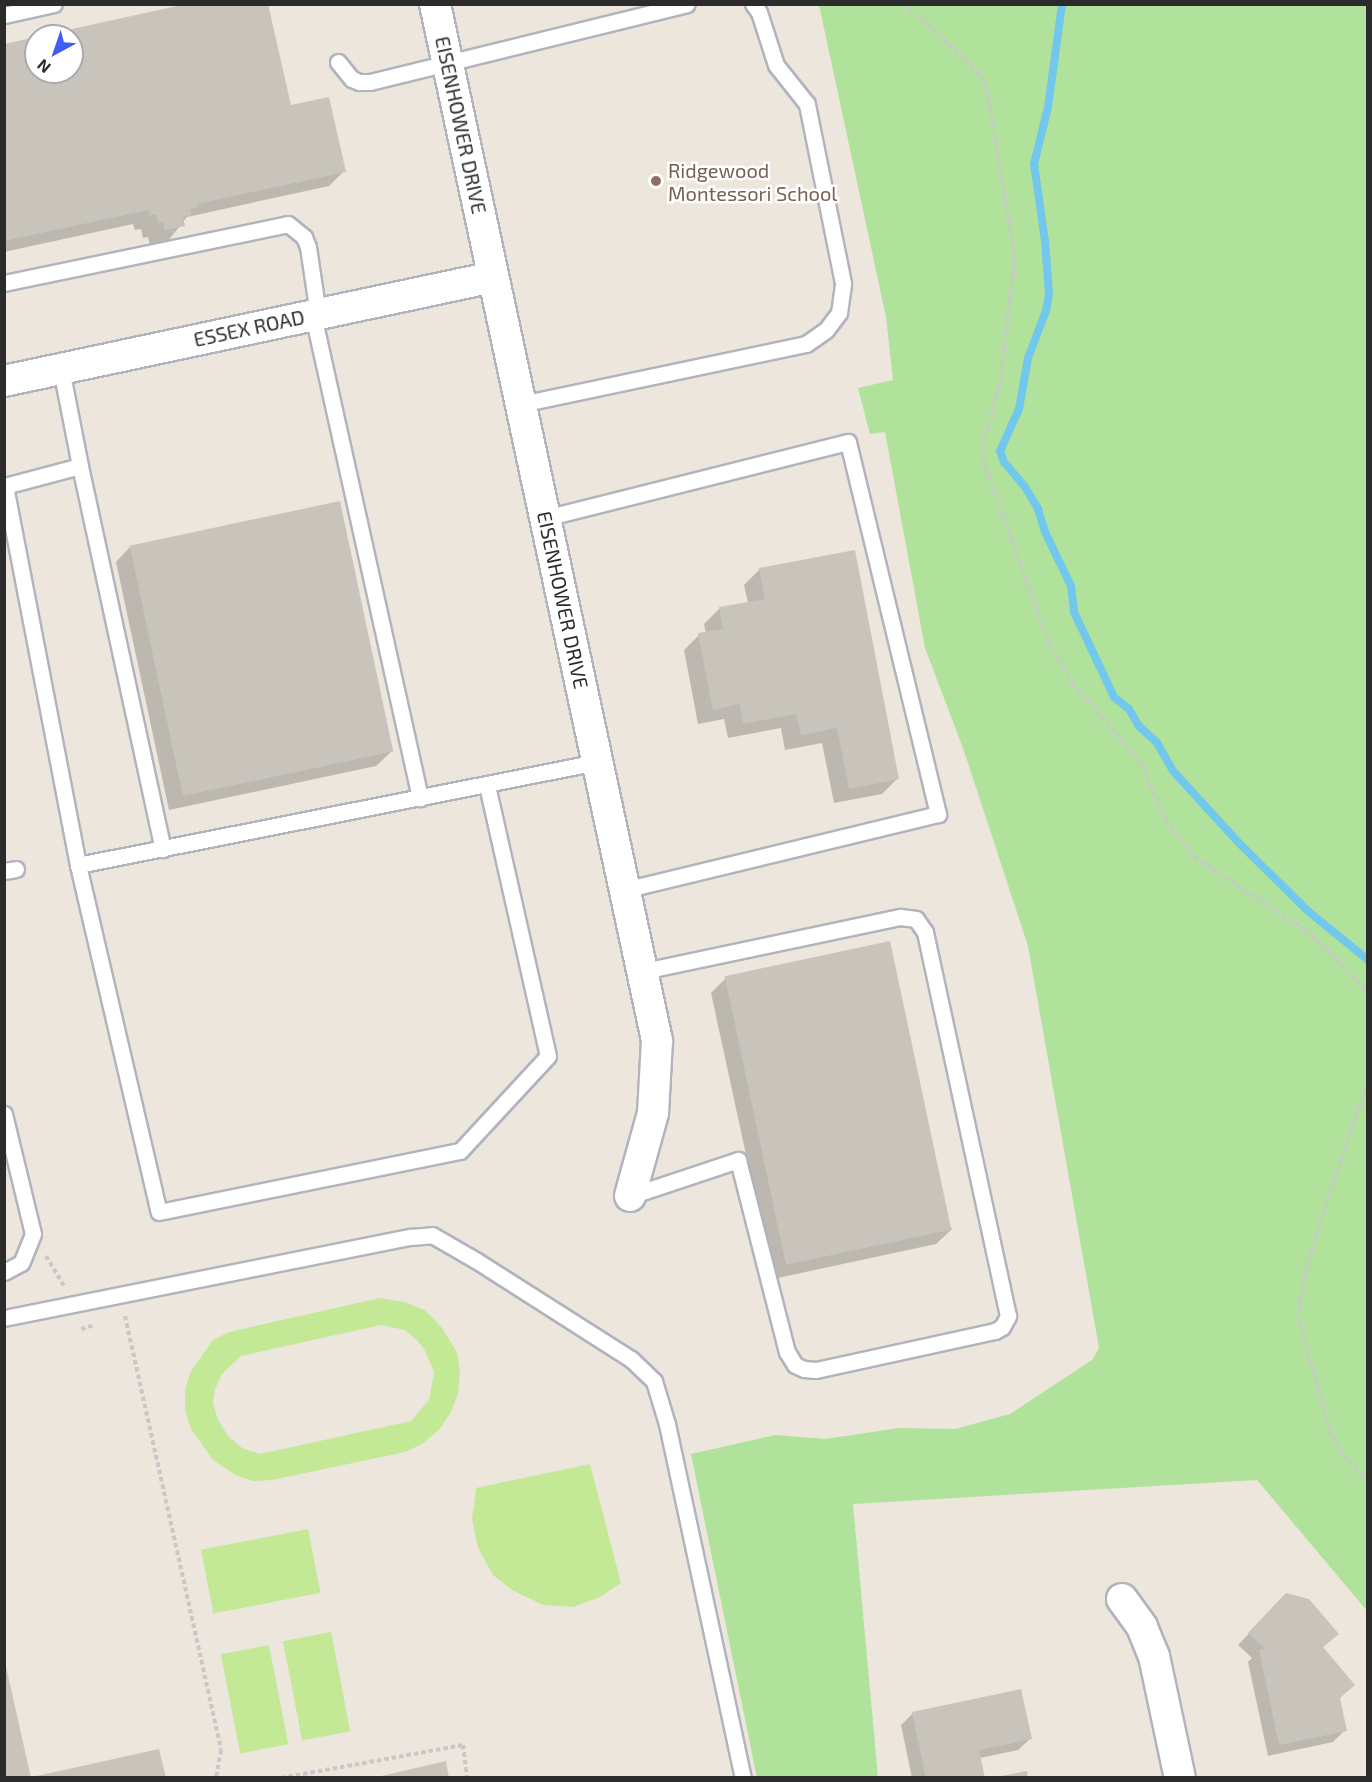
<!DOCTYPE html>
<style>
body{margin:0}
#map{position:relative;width:1372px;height:1782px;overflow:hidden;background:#ece6dd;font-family:"Exo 2",sans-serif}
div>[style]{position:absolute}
.green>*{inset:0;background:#b1e29b}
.pitch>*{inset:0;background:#c3e997;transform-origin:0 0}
.shadow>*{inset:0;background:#0003}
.stream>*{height:8px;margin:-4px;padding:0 4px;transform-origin:4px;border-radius:4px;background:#72c8ec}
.building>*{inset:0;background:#c8c4bc;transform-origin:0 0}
.path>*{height:4px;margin-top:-2px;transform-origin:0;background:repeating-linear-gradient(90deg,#c8c8c8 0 4.5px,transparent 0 7.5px)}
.roads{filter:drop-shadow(2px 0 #b1b3be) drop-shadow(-2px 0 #b1b3be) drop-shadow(0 2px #b1b3be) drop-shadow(0 -2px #b1b3be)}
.service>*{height:15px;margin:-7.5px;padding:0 7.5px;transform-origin:7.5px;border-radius:7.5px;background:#fff}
.minor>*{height:30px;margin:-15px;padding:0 15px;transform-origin:15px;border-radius:15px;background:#fff}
.dots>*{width:16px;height:16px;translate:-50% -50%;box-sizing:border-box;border:3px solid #fff;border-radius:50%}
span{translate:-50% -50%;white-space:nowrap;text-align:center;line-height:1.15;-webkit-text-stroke:5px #fff;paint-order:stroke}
.street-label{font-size:20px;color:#2b2b2b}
.education-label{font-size:20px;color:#785e54}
.left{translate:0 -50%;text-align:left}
.frame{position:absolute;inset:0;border:6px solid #2b2b2b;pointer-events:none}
.north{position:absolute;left:24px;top:24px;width:60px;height:60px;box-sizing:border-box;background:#fff;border:2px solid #aaa;border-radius:50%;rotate:220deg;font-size:16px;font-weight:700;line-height:24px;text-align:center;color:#2b2b2b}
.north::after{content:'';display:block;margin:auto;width:21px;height:27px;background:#405cf6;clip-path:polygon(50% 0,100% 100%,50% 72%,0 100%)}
</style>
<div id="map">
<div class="green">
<i style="clip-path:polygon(819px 5px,1367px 5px,1368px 1612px,1257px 1480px,853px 1504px,878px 1777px,757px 1778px,691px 1454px,775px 1435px,826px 1439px,899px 1428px,955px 1429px,1010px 1414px,1092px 1360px,1099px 1348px,1028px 946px,964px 751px,925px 648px,885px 432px,870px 434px,858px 388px,893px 380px,886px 317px)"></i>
</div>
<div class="pitch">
<i style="clip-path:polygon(evenodd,380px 1298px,405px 1302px,426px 1311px,442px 1328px,457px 1352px,460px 1373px,458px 1394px,451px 1412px,439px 1430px,422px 1444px,405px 1452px,272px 1480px,254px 1481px,237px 1476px,213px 1460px,191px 1429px,185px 1410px,185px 1389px,191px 1371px,213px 1340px,229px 1332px,380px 1298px,381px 1325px,405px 1330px,416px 1339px,424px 1349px,434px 1372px,429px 1400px,411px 1421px,260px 1454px,242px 1448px,228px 1436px,218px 1420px,213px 1403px,215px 1389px,222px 1374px,241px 1356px,381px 1325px)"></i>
<i style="clip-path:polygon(590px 1464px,621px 1583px,600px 1597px,573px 1607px,543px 1605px,512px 1590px,493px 1575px,478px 1548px,472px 1519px,476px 1488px)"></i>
<i style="left:308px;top:1529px;width:65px;height:109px;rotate:79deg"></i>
<i style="left:331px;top:1632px;width:101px;height:49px;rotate:79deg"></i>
<i style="left:269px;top:1645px;width:101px;height:49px;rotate:79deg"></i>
</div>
<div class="shadow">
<i style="clip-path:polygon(193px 4px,289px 107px,344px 171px,329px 186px,187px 217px,168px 241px,150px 245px,148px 237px,143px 238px,141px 229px,135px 230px,133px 224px,4px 252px,4px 45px,36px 39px,36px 72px,72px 72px,72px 36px,48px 36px)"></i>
<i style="clip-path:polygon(131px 546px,392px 751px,376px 766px,169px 810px,116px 562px)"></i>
<i style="clip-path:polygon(760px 569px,898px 778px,882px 794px,834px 803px,822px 743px,785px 750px,781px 728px,728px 738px,724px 719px,698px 724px,684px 650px,699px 635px,706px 634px,704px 624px,719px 609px,748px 603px,744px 585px)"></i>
<i style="clip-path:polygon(726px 978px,952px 1229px,936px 1244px,773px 1279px,711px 993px)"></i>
<i style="clip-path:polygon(1274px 1607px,1337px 1634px,1322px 1648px,1338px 1699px,1345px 1730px,1333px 1742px,1268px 1756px,1248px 1662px,1252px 1658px,1238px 1645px)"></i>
<i style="clip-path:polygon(913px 1713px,1030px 1739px,1018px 1750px,980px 1758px,984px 1778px,912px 1778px,901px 1725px)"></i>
</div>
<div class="stream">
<i style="left:1062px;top:4px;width:104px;rotate:97.7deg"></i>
<i style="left:1048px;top:107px;width:59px;rotate:103.8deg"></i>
<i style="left:1034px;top:164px;width:78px;rotate:81.9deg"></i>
<i style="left:1045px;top:241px;width:53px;rotate:85.7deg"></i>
<i style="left:1049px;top:294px;width:17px;rotate:100deg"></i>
<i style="left:1046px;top:311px;width:50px;rotate:111deg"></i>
<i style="left:1028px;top:358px;width:52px;rotate:100deg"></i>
<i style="left:1019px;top:409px;width:46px;rotate:114.3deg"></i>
<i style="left:1000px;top:451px;width:12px;rotate:70deg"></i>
<i style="left:1004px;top:462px;width:33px;rotate:50deg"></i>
<i style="left:1025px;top:487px;width:26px;rotate:59deg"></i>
<i style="left:1038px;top:509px;width:24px;rotate:73deg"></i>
<i style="left:1045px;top:532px;width:60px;rotate:64.3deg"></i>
<i style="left:1071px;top:586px;width:26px;rotate:83deg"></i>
<i style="left:1074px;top:612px;width:94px;rotate:64.8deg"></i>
<i style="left:1114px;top:697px;width:19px;rotate:39deg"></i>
<i style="left:1129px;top:709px;width:20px;rotate:60deg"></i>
<i style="left:1139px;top:726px;width:25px;rotate:43deg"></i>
<i style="left:1157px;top:743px;width:32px;rotate:60deg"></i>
<i style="left:1173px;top:771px;width:98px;rotate:47.5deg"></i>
<i style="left:1239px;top:843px;width:98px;rotate:44.6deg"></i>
<i style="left:1309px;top:912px;width:76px;rotate:39.1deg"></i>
</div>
<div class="building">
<i style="clip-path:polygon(186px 4px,268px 4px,291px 105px,329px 97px,346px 172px,197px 204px,198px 207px,190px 209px,192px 215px,183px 217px,185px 226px,165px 230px,163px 222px,158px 223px,156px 214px,150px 216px,148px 210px,4px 241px,4px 44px,36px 37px,36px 72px,72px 72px,72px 36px,45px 35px)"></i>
<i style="left:340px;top:501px;width:256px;height:215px;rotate:78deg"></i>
<i style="clip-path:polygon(855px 550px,899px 779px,849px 789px,837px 728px,801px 735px,796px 714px,743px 724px,740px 704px,713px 710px,698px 633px,723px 629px,719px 607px,765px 599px,759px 568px)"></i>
<i style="left:890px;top:941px;width:295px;height:169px;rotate:78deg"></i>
<i style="clip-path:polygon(1286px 1593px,1309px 1599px,1339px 1634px,1323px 1647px,1355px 1685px,1340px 1698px,1347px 1731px,1279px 1745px,1259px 1650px,1265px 1648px,1248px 1633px)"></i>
<i style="clip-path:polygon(5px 1662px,31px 1778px,4px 1778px)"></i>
<i style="clip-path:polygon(1021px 1689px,1032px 1739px,979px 1750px,985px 1778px,926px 1778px,912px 1712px)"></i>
<i style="clip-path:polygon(159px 1749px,166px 1778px,32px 1778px,32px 1777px)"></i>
<i style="clip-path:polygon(446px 1761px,449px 1778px,377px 1778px,377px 1777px)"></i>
<i style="clip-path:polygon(1027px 1771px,1028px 1778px,1001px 1778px,1001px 1776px)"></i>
</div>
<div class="path">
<i style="left:904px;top:4px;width:100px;rotate:42.2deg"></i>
<i style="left:978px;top:71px;width:18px;rotate:63deg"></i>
<i style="left:986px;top:87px;width:172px;rotate:80.3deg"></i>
<i style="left:1015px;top:257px;width:127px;rotate:96.8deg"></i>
<i style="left:1000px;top:383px;width:61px;rotate:105.2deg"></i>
<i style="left:984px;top:442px;width:20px;rotate:90deg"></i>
<i style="left:984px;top:462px;width:191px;rotate:70.4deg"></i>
<i style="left:1048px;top:642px;width:48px;rotate:59.7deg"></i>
<i style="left:1072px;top:683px;width:106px;rotate:49.2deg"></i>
<i style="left:1141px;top:763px;width:63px;rotate:66.7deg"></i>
<i style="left:1166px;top:821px;width:46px;rotate:52.1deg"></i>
<i style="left:1194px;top:857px;width:133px;rotate:33.3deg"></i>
<i style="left:1305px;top:930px;width:42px;rotate:42.1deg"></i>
<i style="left:1336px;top:958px;width:47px;rotate:47.6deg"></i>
<i style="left:1368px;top:1082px;width:129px;rotate:109deg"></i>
<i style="left:1326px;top:1204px;width:77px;rotate:106.6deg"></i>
<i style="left:1304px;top:1278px;width:38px;rotate:99deg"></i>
<i style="left:1298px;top:1316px;width:119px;rotate:74.5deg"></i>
<i style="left:1330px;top:1431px;width:30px;rotate:62deg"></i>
<i style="left:1344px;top:1457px;width:34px;rotate:45deg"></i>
<i style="left:46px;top:1256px;width:35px;rotate:59deg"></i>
<i style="left:125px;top:1316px;width:444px;rotate:77.5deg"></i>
<i style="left:221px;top:1750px;width:28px;rotate:100deg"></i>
<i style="left:81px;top:1329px;width:15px;rotate:-16deg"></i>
<i style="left:281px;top:1778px;width:185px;rotate:-10.3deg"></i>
<i style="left:463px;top:1745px;width:33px;rotate:83deg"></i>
</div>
<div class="roads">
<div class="service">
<i style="left:4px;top:15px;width:51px;rotate:-12.4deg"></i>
<i style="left:338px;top:62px;width:22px;rotate:51deg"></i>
<i style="left:352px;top:79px;width:8px;rotate:23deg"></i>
<i style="left:359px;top:82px;width:11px"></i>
<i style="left:370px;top:82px;width:326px;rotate:-13.8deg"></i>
<i style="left:4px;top:283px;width:290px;rotate:-11.7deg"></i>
<i style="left:288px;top:224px;width:21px;rotate:39deg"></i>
<i style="left:304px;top:237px;width:11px;rotate:68deg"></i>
<i style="left:308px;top:247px;width:68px;rotate:81.5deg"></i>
<i style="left:313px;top:315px;width:495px;rotate:77.5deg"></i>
<i style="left:61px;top:369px;width:99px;rotate:78.9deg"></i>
<i style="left:80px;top:466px;width:78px;rotate:165.1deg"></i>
<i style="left:5px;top:486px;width:386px;rotate:79.1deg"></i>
<i style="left:78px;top:865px;width:529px;rotate:-11.22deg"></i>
<i style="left:521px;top:404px;width:291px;rotate:-11.9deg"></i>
<i style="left:806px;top:344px;width:24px;rotate:-35deg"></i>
<i style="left:826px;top:330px;width:21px;rotate:-53deg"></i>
<i style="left:839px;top:313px;width:30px;rotate:-82deg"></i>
<i style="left:843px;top:283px;width:183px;rotate:-101.4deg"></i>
<i style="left:807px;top:104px;width:50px;rotate:-128.5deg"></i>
<i style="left:776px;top:65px;width:56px;rotate:-107.8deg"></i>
<i style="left:759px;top:12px;width:10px;rotate:-127deg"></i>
<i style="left:80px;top:466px;width:392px;rotate:77.8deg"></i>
<i style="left:545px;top:518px;width:312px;rotate:-14.1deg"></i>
<i style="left:848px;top:442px;width:383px;rotate:76.4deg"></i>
<i style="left:938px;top:814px;width:323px;rotate:166.4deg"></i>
<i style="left:78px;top:865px;width:356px;rotate:76.9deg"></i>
<i style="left:159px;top:1212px;width:307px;rotate:-11.5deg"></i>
<i style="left:460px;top:1151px;width:129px;rotate:-47.2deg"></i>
<i style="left:548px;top:1056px;width:278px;rotate:-102.7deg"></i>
<i style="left:4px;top:871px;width:12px;rotate:-9deg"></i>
<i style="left:4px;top:1114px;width:123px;rotate:76.4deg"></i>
<i style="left:33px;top:1234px;width:31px;rotate:112deg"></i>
<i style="left:21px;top:1263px;width:19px;rotate:152deg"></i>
<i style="left:630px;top:1196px;width:114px;rotate:-18.4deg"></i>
<i style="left:738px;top:1160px;width:198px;rotate:75.7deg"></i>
<i style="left:787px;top:1352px;width:15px;rotate:58deg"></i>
<i style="left:795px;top:1365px;width:10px;rotate:24deg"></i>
<i style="left:804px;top:1369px;width:12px;rotate:5deg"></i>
<i style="left:816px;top:1370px;width:183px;rotate:-12.3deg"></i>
<i style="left:995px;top:1331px;width:8px;rotate:-30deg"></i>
<i style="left:1002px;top:1327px;width:13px;rotate:-61deg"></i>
<i style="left:1008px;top:1316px;width:393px;rotate:-102.2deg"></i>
<i style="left:925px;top:932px;width:16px;rotate:-125deg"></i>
<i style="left:916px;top:919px;width:16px;rotate:-173deg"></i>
<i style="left:900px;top:917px;width:263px;rotate:168.1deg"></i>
<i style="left:4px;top:1318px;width:415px;rotate:-11.3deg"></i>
<i style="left:411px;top:1237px;width:21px;rotate:-5deg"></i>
<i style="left:432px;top:1235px;width:52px;rotate:30deg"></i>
<i style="left:477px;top:1261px;width:183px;rotate:32.5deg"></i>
<i style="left:631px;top:1359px;width:32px;rotate:44deg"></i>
<i style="left:654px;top:1381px;width:45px;rotate:73.2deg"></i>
<i style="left:667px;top:1424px;width:362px;rotate:77.9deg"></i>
</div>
<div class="minor">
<i style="left:435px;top:4px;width:1060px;rotate:77.91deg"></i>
<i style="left:657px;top:1040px;width:73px;rotate:93.1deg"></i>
<i style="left:653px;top:1113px;width:86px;rotate:105.5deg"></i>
<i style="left:4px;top:381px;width:500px;rotate:-12deg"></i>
<i style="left:1122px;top:1599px;width:34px;rotate:54deg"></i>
<i style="left:1142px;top:1627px;width:31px;rotate:68deg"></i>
<i style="left:1154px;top:1656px;width:125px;rotate:78deg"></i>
</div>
</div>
<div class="dots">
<i style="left:656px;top:181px;background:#8d6e63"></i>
</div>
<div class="street-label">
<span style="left:461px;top:125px;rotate:78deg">EISENHOWER DRIVE</span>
<span style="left:249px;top:328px;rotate:-12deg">ESSEX ROAD</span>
<span style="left:563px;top:600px;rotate:78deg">EISENHOWER DRIVE</span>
</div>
<div class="education-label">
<span class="left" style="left:668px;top:182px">Ridgewood<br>Montessori School</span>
</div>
<div class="frame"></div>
<div class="north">N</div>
</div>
